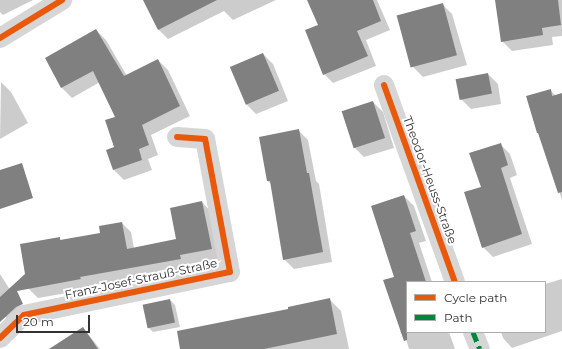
<!DOCTYPE html>
<meta charset="utf-8">
<style>
body{margin:0}
#map{position:relative;width:562px;height:349px;overflow:hidden;background:#fff;font-family:Montserrat,sans-serif}
div>[style]{position:absolute}
.shadow>*{inset:0;background:#0003}
.building>*{inset:0;background:#808080;transform-origin:0 0}
.minor>*{height:20px;margin:-10px;padding:0 10px;transform-origin:10px;border-radius:10px;background:#d6d6d6}
.quiet>*{height:5px;margin-top:-2.5px;transform-origin:0;background:repeating-linear-gradient(90deg,#00873e 0 10px,transparent 0 15px)}
.cycleway>*{height:6px;margin:-3px;padding:0 3px;transform-origin:3px;border-radius:3px;background:#e8590c}
span{translate:-50% -50%;white-space:nowrap;text-align:center;line-height:1.15;-webkit-text-stroke:4px #fff;paint-order:stroke}
.street-label{font-size:12px;color:#323232}
.legend{position:absolute;left:406px;top:281px;width:140px;height:52px;box-sizing:border-box;background:#fff;border:1px solid #adadad;margin:0;padding:5px 7px;list-style:none;font-size:12px;color:#323232}
.legend li{display:flex;align-items:center;gap:8px;height:20px}
.legend b{width:20px;border:1px solid #adadad}
.scale{position:absolute;left:16px;top:315px;width:74px;height:18px;box-sizing:border-box;border:2px solid #323232;border-top:0;padding-left:5px;font-size:12px;line-height:14px;white-space:nowrap;color:#323232;-webkit-text-stroke:3px #fff;paint-order:stroke}
</style>
<div id="map">
<div class="shadow">
<i style="clip-path:polygon(0 0,33px 0,3px 15px,0 12px)"></i>
<i style="clip-path:polygon(144px 0,276px 0,233px 20px,224px 11px,168px 39px,158px 29px)"></i>
<i style="clip-path:polygon(308px 0,377px 0,390px 30px,366px 40px,376px 66px,333px 83px,324px 74px,319px 25px)"></i>
<i style="clip-path:polygon(499px 0,562px 0,562px 36px,552px 37px,553px 45px,512px 51px,502px 41px)"></i>
<i style="clip-path:polygon(442px 4px,452px 14px,467px 65px,423px 77px,413px 67px)"></i>
<i style="clip-path:polygon(96px 30px,106px 40px,127px 76px,158px 60px,168px 70px,190px 116px,151px 135px,158px 155px,148px 159px,152px 170px,124px 180px,114px 170px,116px 118px,100px 82px,72px 98px,62px 88px,46px 58px)"></i>
<i style="clip-path:polygon(263px 54px,273px 64px,288px 101px,256px 114px,246px 104px)"></i>
<i style="clip-path:polygon(488px 74px,498px 84px,501px 104px,471px 109px,461px 99px)"></i>
<i style="clip-path:polygon(1px 82px,11px 92px,28px 123px,0 139px)"></i>
<i style="clip-path:polygon(550px 90px,556px 96px,562px 94px,562px 200px,540px 135px)"></i>
<i style="clip-path:polygon(373px 102px,383px 112px,394px 148px,364px 157px,354px 147px)"></i>
<i style="clip-path:polygon(298px 130px,308px 140px,316px 181px,319px 184px,332px 262px,294px 269px,284px 259px,271px 184px,268px 181px)"></i>
<i style="clip-path:polygon(500px 144px,510px 154px,517px 175px,510px 178px,532px 244px,493px 257px,483px 247px,482px 187px)"></i>
<i style="clip-path:polygon(404px 196px,414px 206px,426px 241px,419px 243px,432px 282px,407px 282px,407px 332px,449px 332px,455px 349px,409px 349px,406px 339px,396px 277px)"></i>
<i style="clip-path:polygon(202px 202px,211px 212px,221px 258px,189px 264px,190px 269px,89px 286px,90px 289px,38px 298px,28px 288px,59px 238px,62px 241px,101px 234px,122px 223px,131px 232px,134px 248px,178px 240px)"></i>
<i style="clip-path:polygon(0 274px,26px 315px,14px 326px,0 311px)"></i>
<i style="clip-path:polygon(562px 279px,562px 331px,512px 348px,503px 338px,501px 332px,545px 332px,545px 284px)"></i>
<i style="clip-path:polygon(329px 299px,341px 311px,349px 349px,181px 349px,289px 310px)"></i>
<i style="clip-path:polygon(170px 300px,175px 305px,180px 327px,153px 332px,148px 327px,144px 305px)"></i>
<i style="clip-path:polygon(83px 328px,100px 349px,51px 349px)"></i>
</div>
<div class="building">
<i style="clip-path:polygon(143px 0,217px 0,158px 30px)"></i>
<i style="clip-path:polygon(307px 0,373px 0,381px 21px,357px 31px,368px 56px,323px 75px,305px 30px,318px 25px)"></i>
<i style="clip-path:polygon(495px 0,558px 0,561px 25px,542px 28px,543px 35px,501px 42px)"></i>
<i style="left:443px;top:3px;width:54px;height:48px;rotate:75deg"></i>
<i style="clip-path:polygon(96px 29px,124px 76px,158px 59px,180px 106px,142px 125px,149px 145px,139px 149px,142px 160px,113px 170px,106px 150px,114px 147px,105px 120px,115px 117px,93px 71px,61px 88px,45px 58px)"></i>
<i style="left:263px;top:53px;width:41px;height:36px;rotate:67deg"></i>
<i style="left:488px;top:73px;width:21px;height:33px;rotate:79deg"></i>
<i style="clip-path:polygon(551px 89px,552px 96px,562px 93px,562px 192px,558px 193px,538px 133px,537px 133px,526px 96px)"></i>
<i style="left:373px;top:101px;width:39px;height:33px;rotate:72deg"></i>
<i style="clip-path:polygon(299px 129px,307px 173px,309px 173px,323px 252px,283px 260px,270px 181px,267px 181px,259px 137px)"></i>
<i style="clip-path:polygon(501px 143px,508px 165px,501px 168px,522px 234px,482px 248px,464px 192px,481px 187px,469px 153px)"></i>
<i style="clip-path:polygon(22px 163px,33px 198px,0 209px,0 170px)"></i>
<i style="clip-path:polygon(404px 195px,416px 231px,410px 233px,426px 282px,407px 282px,407px 340px,404px 341px,383px 280px,394px 277px,371px 206px)"></i>
<i style="clip-path:polygon(202px 201px,212px 249px,180px 255px,181px 259px,80px 277px,81px 279px,17px 291px,23px 304px,16px 307px,0 322px,0 297px,25px 274px,20px 244px,60px 237px,60px 240px,100px 233px,99px 226px,122px 222px,127px 249px,176px 239px,170px 208px)"></i>
<i style="clip-path:polygon(330px 298px,337px 334px,264px 349px,180px 349px,177px 331px,288px 309px,288px 307px)"></i>
<i style="left:170px;top:299px;width:24px;height:28px;rotate:78deg"></i>
<i style="clip-path:polygon(83px 327px,98px 349px,49px 349px)"></i>
</div>
<div class="minor">
<i style="left:0;top:38px;width:73px;rotate:-31.5deg"></i>
<i style="left:384px;top:85px;width:209px;rotate:70.2deg"></i>
<i style="left:473px;top:332px;width:18px;rotate:68deg"></i>
<i style="left:0;top:338px;width:33px;rotate:-44deg"></i>
<i style="left:24px;top:315px;width:210px;rotate:-11.8deg"></i>
<i style="left:230px;top:272px;width:135px;rotate:-100.6deg"></i>
<i style="left:205px;top:139px;width:28px;rotate:-176deg"></i>
</div>
<div class="quiet">
<i style="left:473px;top:332px;width:18px;rotate:68deg"></i>
</div>
<div class="cycleway">
<i style="left:0;top:38px;width:73px;rotate:-31.5deg"></i>
<i style="left:384px;top:85px;width:209px;rotate:70.2deg"></i>
<i style="left:0;top:338px;width:33px;rotate:-44deg"></i>
<i style="left:24px;top:315px;width:210px;rotate:-11.8deg"></i>
<i style="left:230px;top:272px;width:135px;rotate:-100.6deg"></i>
<i style="left:205px;top:139px;width:28px;rotate:-176deg"></i>
</div>
<div class="street-label">
<span style="left:430px;top:180px;rotate:70deg">Theodor-Heuss-Straße</span>
<span style="left:141px;top:279px;rotate:-12deg">Franz-Josef-Strauß-Straße</span>
</div>
<ul class="legend">
<li><b style="height:5px;background:#e8590c"></b>Cycle path</li>
<li><b style="height:5px;background:#00873e"></b>Path</li>
</ul>
<div class="scale">20 m</div>
</div>
